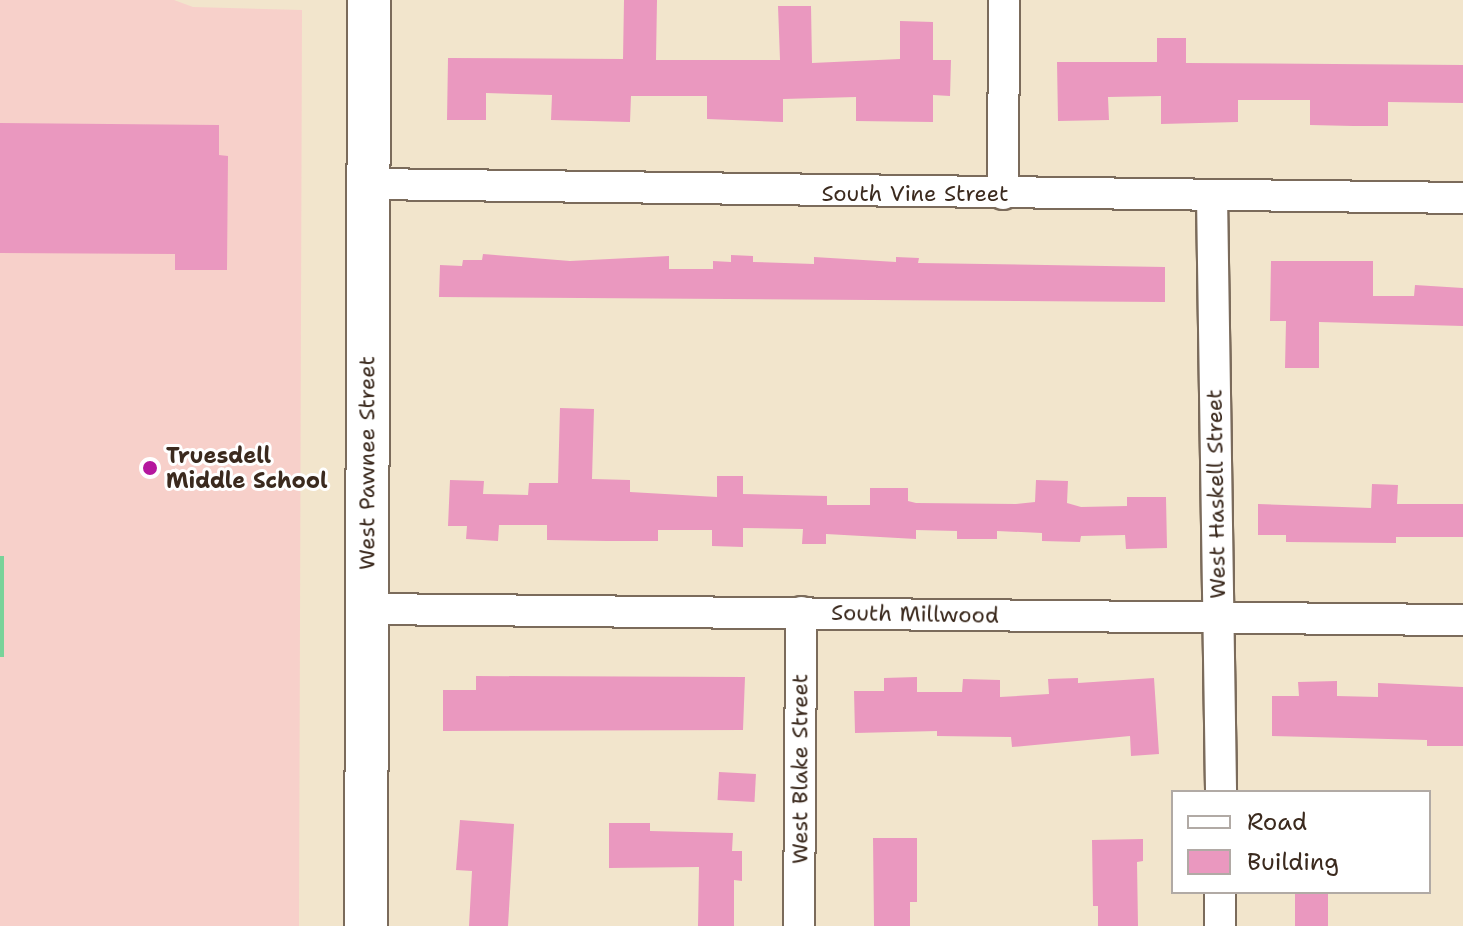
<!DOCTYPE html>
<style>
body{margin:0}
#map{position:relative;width:1463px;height:926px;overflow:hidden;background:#f2e5cc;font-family:"Shantell Sans",sans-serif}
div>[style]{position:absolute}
.built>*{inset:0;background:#f7d0ca}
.green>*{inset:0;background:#78d399;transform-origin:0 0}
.building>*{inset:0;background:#ea98bf;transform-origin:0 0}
.roads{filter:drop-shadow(2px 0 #7b6b5b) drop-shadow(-2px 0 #7b6b5b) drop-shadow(0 2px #7b6b5b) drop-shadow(0 -2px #7b6b5b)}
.minor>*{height:30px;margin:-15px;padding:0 15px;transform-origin:15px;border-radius:15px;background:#fff}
.secondary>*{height:42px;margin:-21px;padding:0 21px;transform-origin:21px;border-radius:21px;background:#fff}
.dots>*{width:22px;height:22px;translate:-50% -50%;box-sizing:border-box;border:4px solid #fff;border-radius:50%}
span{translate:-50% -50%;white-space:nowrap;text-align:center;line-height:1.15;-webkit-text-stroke:6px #fff;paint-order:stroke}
.street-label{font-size:22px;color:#3b2a1e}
.poi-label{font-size:22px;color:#3b2a1e;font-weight:700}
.left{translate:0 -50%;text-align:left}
.legend{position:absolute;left:1171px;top:790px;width:260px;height:104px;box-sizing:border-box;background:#fff;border:2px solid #b1aaa5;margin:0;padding:10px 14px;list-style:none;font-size:24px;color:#3b2a1e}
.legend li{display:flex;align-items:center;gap:16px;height:40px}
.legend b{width:40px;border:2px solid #b1aaa5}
</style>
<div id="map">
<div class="built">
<i style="clip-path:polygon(0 0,174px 0,193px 7px,302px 10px,299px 926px,0 926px)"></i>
</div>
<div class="green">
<i style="left:0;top:556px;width:4px;height:101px"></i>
</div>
<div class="building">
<i style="clip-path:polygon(624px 0,657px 0,656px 60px,780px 60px,778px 6px,811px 6px,812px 63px,900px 59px,900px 21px,933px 22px,933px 60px,951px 60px,950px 96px,933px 95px,933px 122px,856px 121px,856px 97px,783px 99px,783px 122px,707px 119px,707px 96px,631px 96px,630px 122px,551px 120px,552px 95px,486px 93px,486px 120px,447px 120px,448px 58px,623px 59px)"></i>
<i style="clip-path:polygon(1157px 38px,1186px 38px,1186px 63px,1463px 65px,1463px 103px,1388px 102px,1388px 126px,1353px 126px,1310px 125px,1310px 100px,1238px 100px,1238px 122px,1161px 124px,1161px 96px,1108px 97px,1109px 120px,1058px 121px,1057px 62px,1157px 62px)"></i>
<i style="clip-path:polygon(0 123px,219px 125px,219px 155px,228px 156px,227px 270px,175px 270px,175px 254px,0 253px)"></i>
<i style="clip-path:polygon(483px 254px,570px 261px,669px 256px,669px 269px,713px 269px,713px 261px,731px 262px,731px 255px,753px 256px,753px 262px,814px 264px,814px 257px,896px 262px,896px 257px,919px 258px,918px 263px,1165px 267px,1165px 302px,439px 297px,440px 265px,462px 266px,463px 260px,482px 260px)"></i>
<i style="clip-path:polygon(1271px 261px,1373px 261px,1373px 296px,1414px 296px,1415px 285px,1463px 288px,1463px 326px,1319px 322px,1319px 368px,1285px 368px,1286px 321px,1270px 321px)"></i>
<i style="clip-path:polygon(560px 408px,594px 409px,592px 479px,630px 480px,630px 492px,717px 497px,717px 476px,743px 476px,743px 494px,827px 496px,827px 505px,870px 505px,870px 488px,908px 488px,908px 501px,916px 503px,1016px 504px,1035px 502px,1036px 480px,1068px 481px,1067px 503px,1081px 507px,1127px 506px,1127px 497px,1166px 497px,1167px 548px,1126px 549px,1125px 535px,1081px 536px,1080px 542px,1042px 541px,1042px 533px,997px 531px,997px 539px,957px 539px,957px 531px,916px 530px,916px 539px,826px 534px,826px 544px,802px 544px,803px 529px,743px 528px,743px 547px,712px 546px,712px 530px,658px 530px,658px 541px,607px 541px,547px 540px,547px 525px,499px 525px,498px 541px,466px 539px,467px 526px,448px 526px,450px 480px,484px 481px,483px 494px,528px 495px,529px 483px,558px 483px)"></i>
<i style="clip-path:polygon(1372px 484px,1398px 485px,1397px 504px,1463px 504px,1463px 537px,1396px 537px,1396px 543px,1286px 542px,1286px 535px,1258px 535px,1258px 504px,1371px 508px)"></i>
<i style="clip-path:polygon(476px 676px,745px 677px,743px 730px,443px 731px,443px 690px,476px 690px)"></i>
<i style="clip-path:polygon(917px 677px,917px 692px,962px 692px,963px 679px,1000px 680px,1000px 697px,1049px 694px,1048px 679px,1078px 678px,1078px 683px,1154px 678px,1159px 754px,1131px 756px,1130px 736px,1012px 747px,1011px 737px,937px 736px,937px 731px,855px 733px,854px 691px,884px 691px,884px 678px)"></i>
<i style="clip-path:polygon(1337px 681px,1337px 696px,1378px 697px,1378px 683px,1463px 687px,1463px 746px,1427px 746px,1427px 740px,1272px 736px,1272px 696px,1299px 696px,1298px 682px)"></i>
<i style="left:719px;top:772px;width:37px;height:28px;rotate:3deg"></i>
<i style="clip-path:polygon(460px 820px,514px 824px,508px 926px,469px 926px,472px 871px,456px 870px)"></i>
<i style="clip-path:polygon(609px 823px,650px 823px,650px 831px,733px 833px,732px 851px,742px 851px,742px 881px,734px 880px,734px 926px,698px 926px,699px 867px,609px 868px)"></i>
<i style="clip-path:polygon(873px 838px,917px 838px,917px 902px,910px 902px,910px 926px,874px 926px)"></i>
<i style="clip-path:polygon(1143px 839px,1143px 861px,1137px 862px,1138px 926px,1098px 926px,1098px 906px,1093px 906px,1092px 840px)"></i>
<i style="left:1295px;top:892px;width:33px;height:34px"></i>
</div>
<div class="roads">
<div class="minor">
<i style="left:368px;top:184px;width:1095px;rotate:0.73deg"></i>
<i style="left:1003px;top:194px;width:194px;rotate:-89.7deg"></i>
<i style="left:1212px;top:196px;width:596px;rotate:89.13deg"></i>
<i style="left:367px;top:609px;width:1096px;rotate:0.58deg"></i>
<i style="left:799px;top:926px;width:314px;rotate:-89.6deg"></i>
<i style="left:1220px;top:926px;width:34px;rotate:-90deg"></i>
</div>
<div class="secondary">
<i style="left:366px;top:926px;width:926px;rotate:-89.81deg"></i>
</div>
</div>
<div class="dots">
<i style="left:150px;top:468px;background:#b5179e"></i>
</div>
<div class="street-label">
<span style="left:915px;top:194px">South Vine Street</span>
<span style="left:367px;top:463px;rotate:-90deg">West Pawnee Street</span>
<span style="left:1216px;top:494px;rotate:-91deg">West Haskell Street</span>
<span style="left:915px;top:614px;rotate:1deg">South Millwood</span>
<span style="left:800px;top:769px;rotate:-90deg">West Blake Street</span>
</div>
<div class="poi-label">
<span class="left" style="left:166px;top:468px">Truesdell<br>Middle School</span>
</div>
<ul class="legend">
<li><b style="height:10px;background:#fff"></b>Road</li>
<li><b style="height:22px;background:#ea98bf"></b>Building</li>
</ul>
</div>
